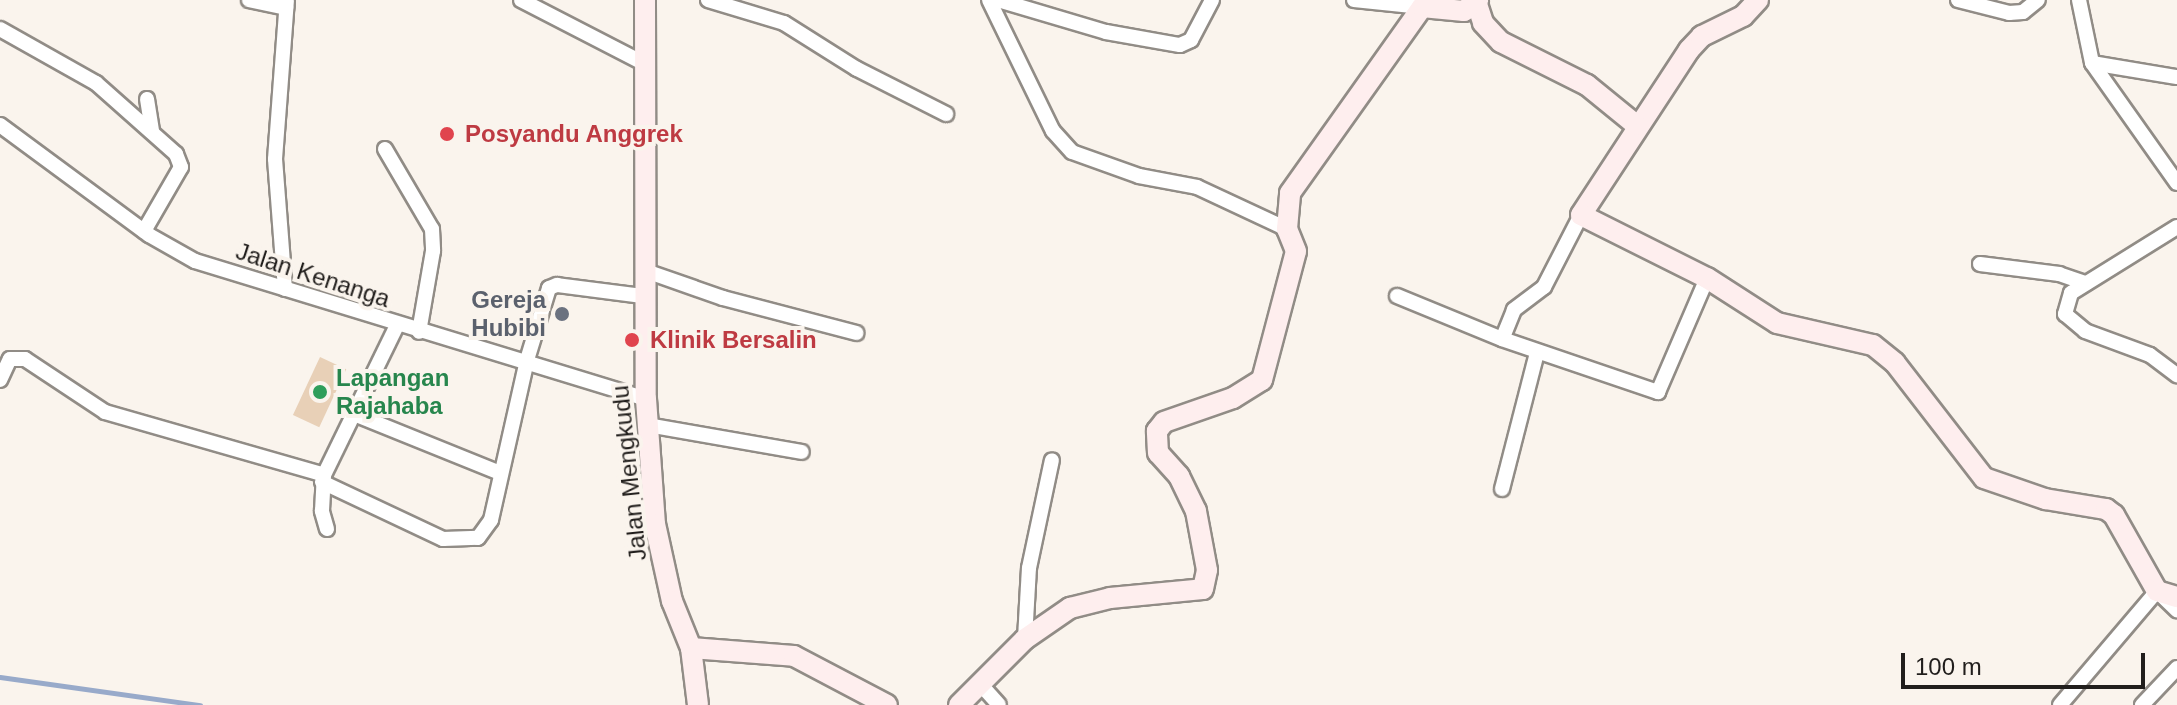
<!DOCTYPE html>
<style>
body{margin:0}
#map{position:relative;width:2177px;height:705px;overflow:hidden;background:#faf4ed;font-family:Arial,sans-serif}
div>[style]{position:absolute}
.green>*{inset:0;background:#e8d0b7;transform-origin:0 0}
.stream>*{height:5px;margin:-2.5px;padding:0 2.5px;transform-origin:2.5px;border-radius:2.5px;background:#98aaca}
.roads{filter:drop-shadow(2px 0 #918c86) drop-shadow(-2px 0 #918c86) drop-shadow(0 2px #918c86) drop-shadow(0 -2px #918c86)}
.street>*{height:14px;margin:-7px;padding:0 7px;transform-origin:7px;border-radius:7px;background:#fff}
.secondary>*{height:20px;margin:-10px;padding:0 10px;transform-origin:10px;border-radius:10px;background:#feeeee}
.dots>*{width:22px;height:22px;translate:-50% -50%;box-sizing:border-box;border:4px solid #faf4ed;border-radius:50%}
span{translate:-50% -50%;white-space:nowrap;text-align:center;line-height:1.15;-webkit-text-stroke:8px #faf4ed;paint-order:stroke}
.health-label{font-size:24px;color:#be3a42;font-weight:700}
.left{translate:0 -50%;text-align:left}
.street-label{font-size:24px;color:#211e1c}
.worship-label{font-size:24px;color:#5b616d;font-weight:700}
.right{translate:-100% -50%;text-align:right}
.leisure-label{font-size:24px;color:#27864d;font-weight:700}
.scale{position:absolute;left:1901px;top:653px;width:244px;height:36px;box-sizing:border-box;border:4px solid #211e1c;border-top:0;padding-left:10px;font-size:24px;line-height:28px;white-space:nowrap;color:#211e1c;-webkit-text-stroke:6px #faf4ed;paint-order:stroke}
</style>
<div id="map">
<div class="green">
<i style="left:320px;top:357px;width:29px;height:64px;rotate:25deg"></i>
</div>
<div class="stream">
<i style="left:0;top:677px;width:202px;rotate:8deg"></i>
</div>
<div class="roads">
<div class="street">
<i style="left:249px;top:0;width:38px;rotate:12deg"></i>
<i style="left:521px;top:0;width:137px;rotate:27.3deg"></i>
<i style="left:708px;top:0;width:79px;rotate:16.8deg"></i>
<i style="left:784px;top:23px;width:86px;rotate:32.2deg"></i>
<i style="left:857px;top:69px;width:100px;rotate:26.8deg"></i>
<i style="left:989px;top:0;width:146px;rotate:64deg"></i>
<i style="left:1053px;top:131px;width:28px;rotate:48deg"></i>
<i style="left:1072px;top:152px;width:71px;rotate:19.7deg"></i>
<i style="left:1139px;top:176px;width:59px;rotate:10.7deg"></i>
<i style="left:1197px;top:187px;width:99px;rotate:25deg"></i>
<i style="left:998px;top:0;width:113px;rotate:16.5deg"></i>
<i style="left:1106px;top:32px;width:75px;rotate:10deg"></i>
<i style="left:1180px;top:45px;width:12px;rotate:-24deg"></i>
<i style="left:1191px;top:40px;width:45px;rotate:-62.3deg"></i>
<i style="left:1354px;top:0;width:68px;rotate:5.9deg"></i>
<i style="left:1958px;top:0;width:53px;rotate:14.3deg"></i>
<i style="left:2009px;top:13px;width:14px;rotate:-4deg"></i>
<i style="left:2023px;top:12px;width:19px;rotate:-39deg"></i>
<i style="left:2079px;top:0;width:64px;rotate:78.3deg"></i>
<i style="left:2092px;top:63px;width:147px;rotate:54.7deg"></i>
<i style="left:0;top:29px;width:110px;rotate:29.4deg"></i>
<i style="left:96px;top:83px;width:107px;rotate:41.6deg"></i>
<i style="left:176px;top:154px;width:14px;rotate:69deg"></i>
<i style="left:181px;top:167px;width:74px;rotate:120deg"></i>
<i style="left:2092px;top:63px;width:86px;rotate:9.4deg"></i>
<i style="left:147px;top:99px;width:33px;rotate:81deg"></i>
<i style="left:0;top:125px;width:185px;rotate:36.4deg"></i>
<i style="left:149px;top:235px;width:53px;rotate:29.5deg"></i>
<i style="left:195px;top:261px;width:472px;rotate:17deg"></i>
<i style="left:385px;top:149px;width:93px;rotate:59.6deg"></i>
<i style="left:432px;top:229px;width:22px;rotate:87deg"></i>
<i style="left:433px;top:251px;width:82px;rotate:99.8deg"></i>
<i style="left:1581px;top:215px;width:81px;rotate:117.2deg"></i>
<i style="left:1544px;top:287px;width:38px;rotate:143deg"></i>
<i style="left:1514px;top:310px;width:31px;rotate:112deg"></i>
<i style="left:1502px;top:339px;width:165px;rotate:18.8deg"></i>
<i style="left:1658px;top:392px;width:124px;rotate:-66.7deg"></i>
<i style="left:2177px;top:227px;width:125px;rotate:148.1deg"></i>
<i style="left:2071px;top:293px;width:22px;rotate:106deg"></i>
<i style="left:2065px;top:314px;width:26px;rotate:40deg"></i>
<i style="left:2085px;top:331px;width:69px;rotate:20.3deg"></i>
<i style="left:2150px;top:355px;width:34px;rotate:37deg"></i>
<i style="left:1980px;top:264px;width:80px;rotate:7.2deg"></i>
<i style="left:2059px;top:274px;width:28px;rotate:19deg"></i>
<i style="left:643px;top:270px;width:85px;rotate:19.3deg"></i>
<i style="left:723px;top:298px;width:138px;rotate:14.7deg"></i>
<i style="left:285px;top:289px;width:130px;rotate:-94.4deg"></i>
<i style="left:275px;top:159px;width:159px;rotate:-85.7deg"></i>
<i style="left:1397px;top:296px;width:113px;rotate:22.3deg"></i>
<i style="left:0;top:380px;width:23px;rotate:-65deg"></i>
<i style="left:10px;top:359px;width:15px"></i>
<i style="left:25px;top:359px;width:96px;rotate:33.5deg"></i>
<i style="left:105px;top:412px;width:228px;rotate:16deg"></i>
<i style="left:354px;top:414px;width:157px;rotate:22deg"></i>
<i style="left:648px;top:425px;width:156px;rotate:9.9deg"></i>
<i style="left:322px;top:482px;width:134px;rotate:25.2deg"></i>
<i style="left:443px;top:539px;width:35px;rotate:-2deg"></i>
<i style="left:478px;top:538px;width:22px;rotate:-54deg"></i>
<i style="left:491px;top:520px;width:164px;rotate:-77.3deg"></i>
<i style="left:527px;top:360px;width:75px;rotate:-73deg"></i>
<i style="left:549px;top:288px;width:9px;rotate:-21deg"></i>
<i style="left:557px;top:285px;width:87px;rotate:7.3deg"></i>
<i style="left:1502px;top:489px;width:140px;rotate:-75.6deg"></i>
<i style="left:327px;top:529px;width:19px;rotate:-106deg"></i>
<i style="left:322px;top:511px;width:36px;rotate:-87deg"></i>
<i style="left:324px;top:475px;width:167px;rotate:-64deg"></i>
<i style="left:1025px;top:639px;width:71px;rotate:-86.8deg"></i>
<i style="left:1029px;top:568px;width:110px;rotate:-78deg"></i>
<i style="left:982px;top:686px;width:25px;rotate:48deg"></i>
<i style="left:2060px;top:705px;width:150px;rotate:-49.6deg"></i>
<i style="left:2157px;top:591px;width:28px;rotate:44deg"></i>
<i style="left:2142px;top:705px;width:51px;rotate:-46.6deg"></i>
</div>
<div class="secondary">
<i style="left:645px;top:0;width:399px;rotate:89.9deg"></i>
<i style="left:646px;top:399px;width:125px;rotate:85.9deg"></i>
<i style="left:655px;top:524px;width:79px;rotate:77.6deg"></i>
<i style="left:672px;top:601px;width:51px;rotate:68deg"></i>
<i style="left:691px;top:648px;width:103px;rotate:4.4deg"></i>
<i style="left:794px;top:656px;width:105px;rotate:27.8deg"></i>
<i style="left:1758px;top:0;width:22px;rotate:133deg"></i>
<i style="left:1743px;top:16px;width:46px;rotate:154deg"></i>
<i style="left:1702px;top:36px;width:19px;rotate:133deg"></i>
<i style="left:1689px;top:50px;width:197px;rotate:123.2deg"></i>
<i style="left:1581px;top:215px;width:141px;rotate:26.6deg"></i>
<i style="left:1707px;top:278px;width:83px;rotate:32.7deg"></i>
<i style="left:1777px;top:323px;width:98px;rotate:12.9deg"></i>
<i style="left:1873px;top:345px;width:28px;rotate:39deg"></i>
<i style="left:1895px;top:363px;width:145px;rotate:52.3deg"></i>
<i style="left:1984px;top:478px;width:65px;rotate:19deg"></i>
<i style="left:2045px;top:499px;width:62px;rotate:9.3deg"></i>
<i style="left:2106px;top:509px;width:10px;rotate:37deg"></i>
<i style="left:2114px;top:515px;width:87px;rotate:60.5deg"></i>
<i style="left:2157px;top:591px;width:21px;rotate:17deg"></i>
<i style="left:1477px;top:4px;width:20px;rotate:72deg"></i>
<i style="left:1483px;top:23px;width:26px;rotate:47deg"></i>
<i style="left:1501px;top:42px;width:96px;rotate:26.6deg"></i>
<i style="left:1587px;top:85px;width:63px;rotate:39.2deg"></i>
<i style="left:691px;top:648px;width:57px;rotate:83deg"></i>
<i style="left:959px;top:705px;width:93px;rotate:-45deg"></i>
<i style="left:1025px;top:639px;width:55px;rotate:-34.6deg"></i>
<i style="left:1070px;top:608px;width:41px;rotate:-14deg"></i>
<i style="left:1110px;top:598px;width:93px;rotate:-5.5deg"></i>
<i style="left:1203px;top:589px;width:19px;rotate:-78deg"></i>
<i style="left:1207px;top:570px;width:60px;rotate:-100.6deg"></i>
<i style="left:1196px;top:511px;width:39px;rotate:-116deg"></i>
<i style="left:1179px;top:476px;width:31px;rotate:-132deg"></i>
<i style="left:1158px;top:453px;width:22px;rotate:-93deg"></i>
<i style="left:1157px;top:431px;width:11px;rotate:-52deg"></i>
<i style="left:1164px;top:422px;width:73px;rotate:-19.2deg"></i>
<i style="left:1233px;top:398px;width:34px;rotate:-32deg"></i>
<i style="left:1262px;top:380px;width:133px;rotate:-75.2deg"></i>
<i style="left:1296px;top:251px;width:24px;rotate:-112deg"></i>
<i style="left:1287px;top:229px;width:36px;rotate:-85deg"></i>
<i style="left:1290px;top:193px;width:228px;rotate:-54.6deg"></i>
<i style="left:1422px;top:7px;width:42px;rotate:5.4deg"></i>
<i style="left:1464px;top:11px;width:18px;rotate:-38deg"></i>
</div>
</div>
<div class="dots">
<i style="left:447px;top:134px;background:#e0444e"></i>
<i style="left:562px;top:314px;background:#6b7280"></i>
<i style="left:632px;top:340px;background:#e0444e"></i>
<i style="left:320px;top:392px;background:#2e9e5b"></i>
</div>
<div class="health-label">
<span class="left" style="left:465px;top:134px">Posyandu Anggrek</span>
<span class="left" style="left:650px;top:340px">Klinik Bersalin</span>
</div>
<div class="street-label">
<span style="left:313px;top:275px;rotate:18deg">Jalan Kenanga</span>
<span style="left:629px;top:473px;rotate:-96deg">Jalan Mengkudu</span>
</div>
<div class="worship-label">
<span class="right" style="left:546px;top:314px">Gereja<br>Hubibi</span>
</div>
<div class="leisure-label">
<span class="left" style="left:336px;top:392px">Lapangan<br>Rajahaba</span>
</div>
<div class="scale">100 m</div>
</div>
